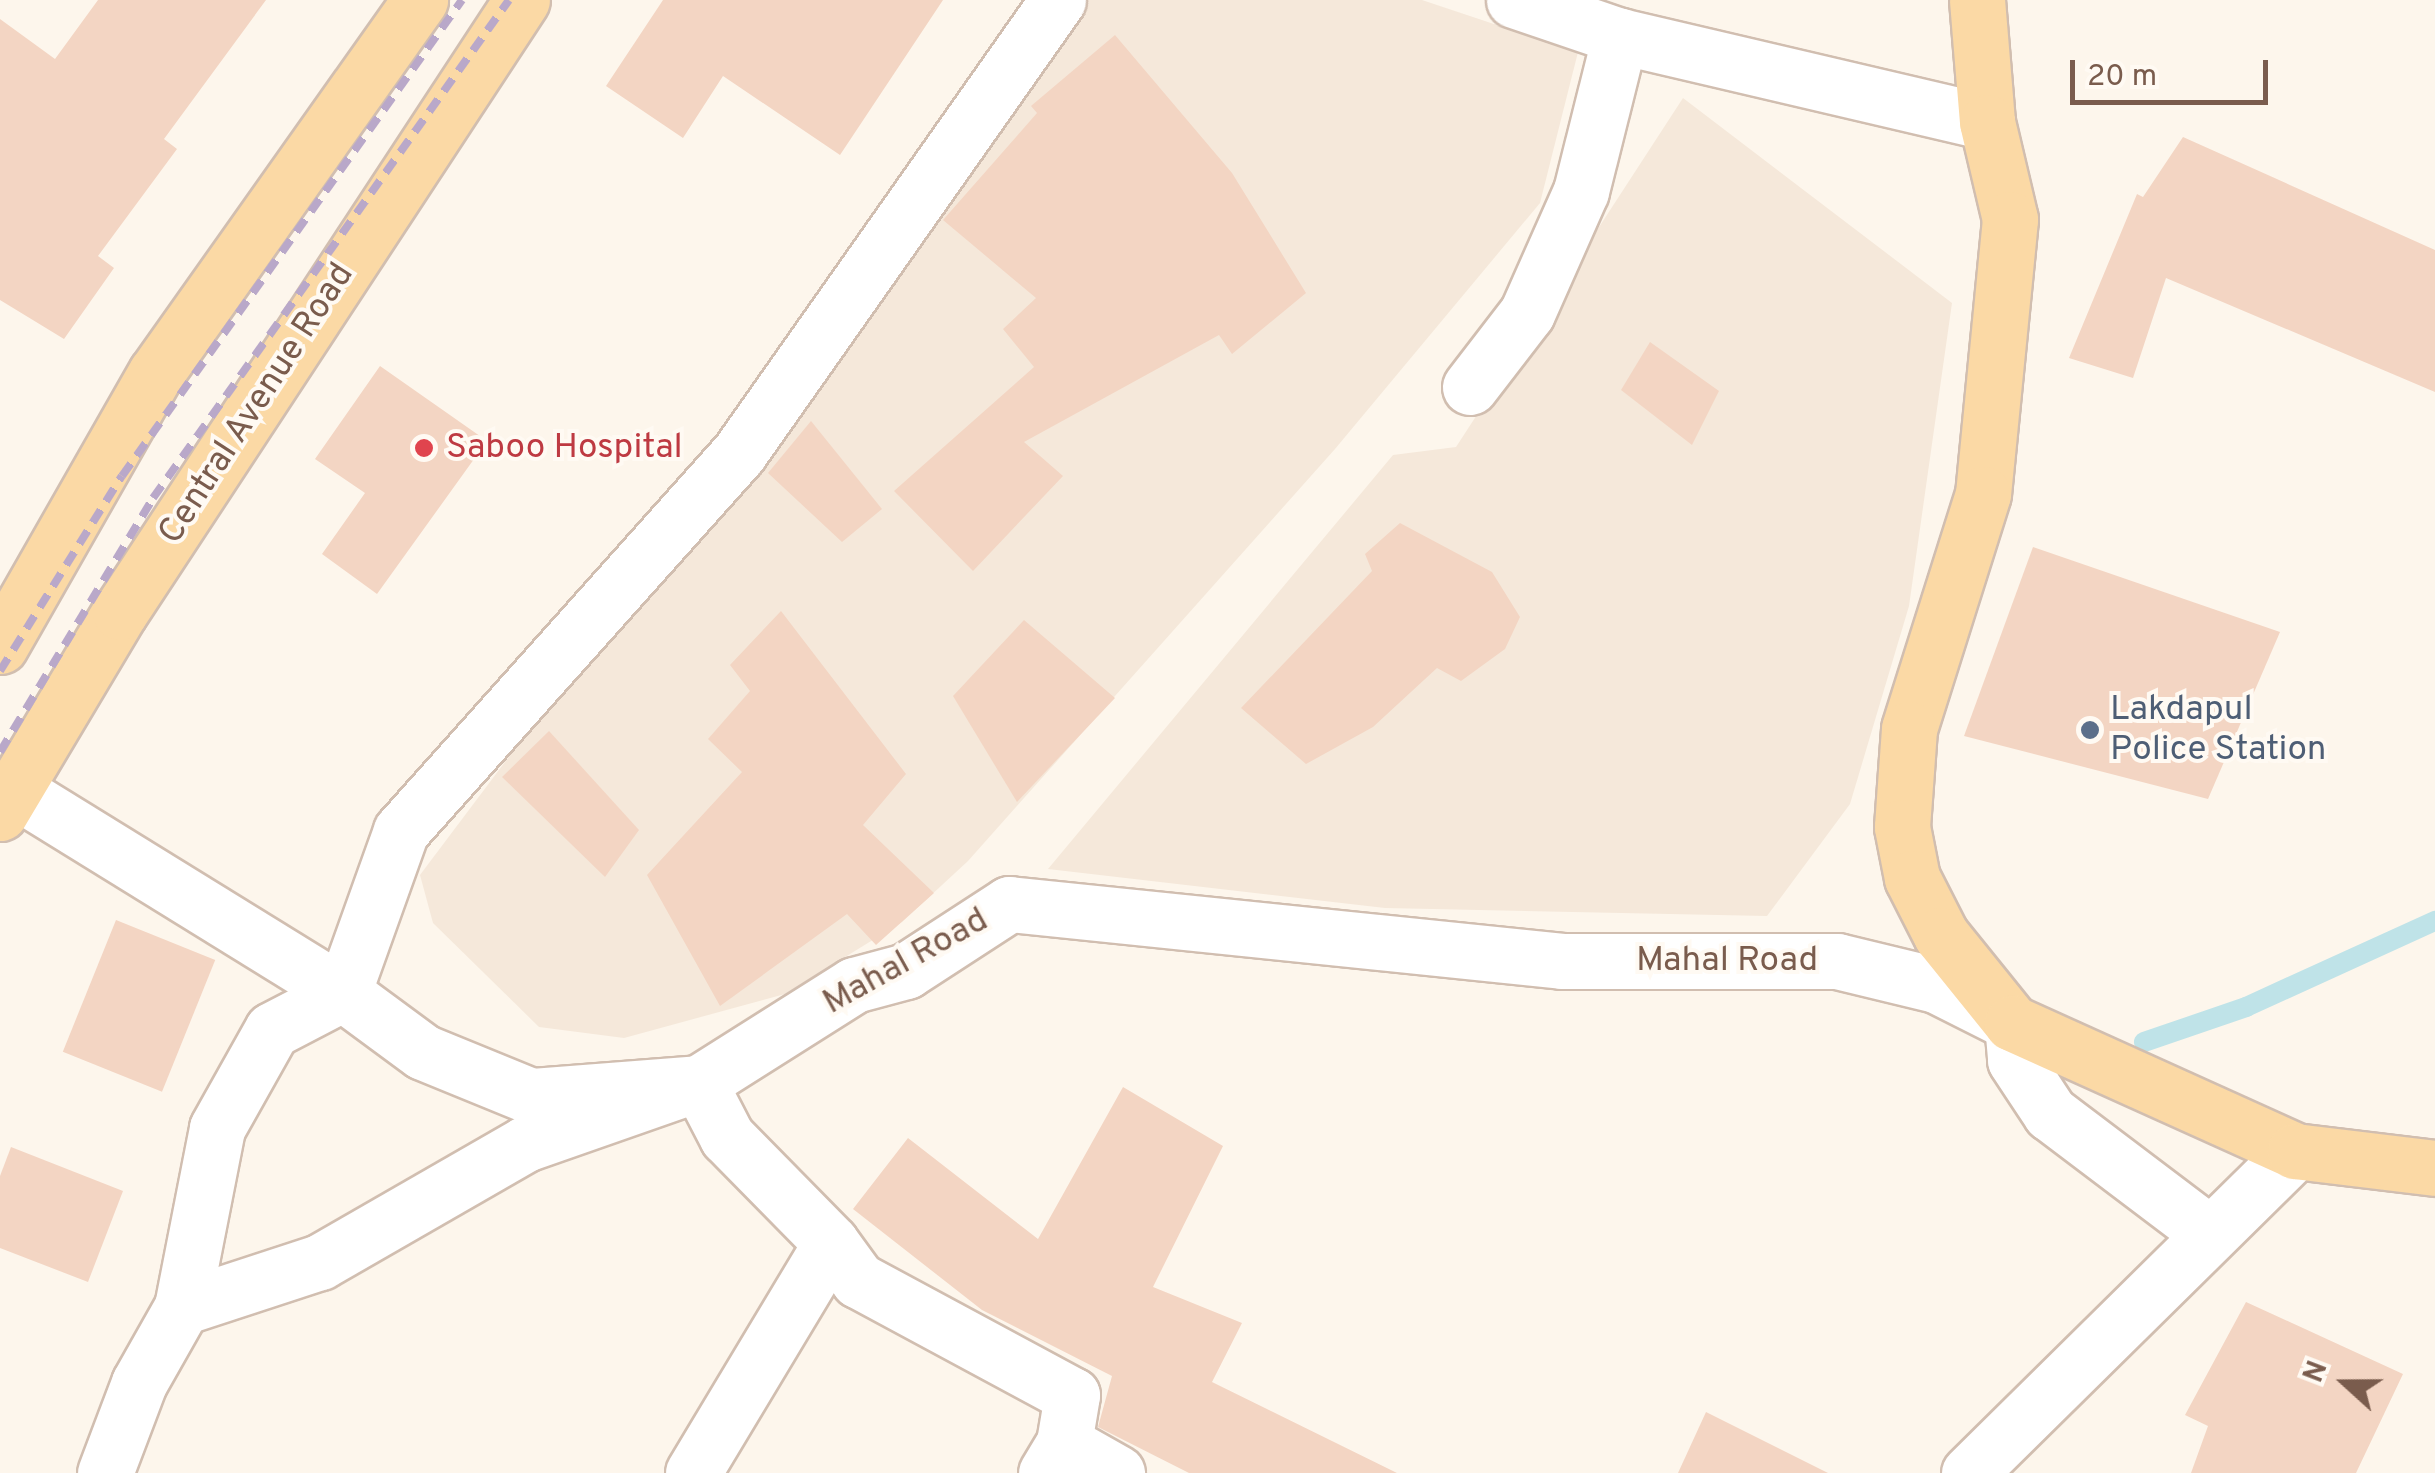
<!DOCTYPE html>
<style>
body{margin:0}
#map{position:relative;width:2435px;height:1473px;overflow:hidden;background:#fdf6ec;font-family:Overpass,sans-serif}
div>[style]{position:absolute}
.residential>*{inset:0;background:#f5e8da}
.stream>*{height:20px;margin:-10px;padding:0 10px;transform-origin:10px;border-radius:10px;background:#bfe3e8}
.building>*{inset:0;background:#f3d5c3;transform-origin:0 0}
.roads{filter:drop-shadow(2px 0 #d1beb0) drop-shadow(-2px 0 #d1beb0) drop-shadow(0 2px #d1beb0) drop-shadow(0 -2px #d1beb0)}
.minor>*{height:55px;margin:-27.5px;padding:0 27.5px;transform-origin:27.5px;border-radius:27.5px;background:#fff}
.major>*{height:55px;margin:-27.5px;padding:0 27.5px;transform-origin:27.5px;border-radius:27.5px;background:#fbd9a5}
.rail>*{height:8px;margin-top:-4px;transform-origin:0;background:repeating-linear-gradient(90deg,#b9a8c9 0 15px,transparent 0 25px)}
.dots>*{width:28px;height:28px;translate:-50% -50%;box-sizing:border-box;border:5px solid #fffaf3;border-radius:50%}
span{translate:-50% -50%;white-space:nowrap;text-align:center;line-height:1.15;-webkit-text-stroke:8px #fffaf3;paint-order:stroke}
.street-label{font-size:35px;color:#7a5c4d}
.health-label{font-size:35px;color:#be3a42}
.left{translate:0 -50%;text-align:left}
.service-label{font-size:35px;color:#4e5e75}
.north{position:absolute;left:2295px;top:1333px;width:100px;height:100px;-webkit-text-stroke:8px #fffaf3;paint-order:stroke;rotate:291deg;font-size:28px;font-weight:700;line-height:40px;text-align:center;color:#7a5c4d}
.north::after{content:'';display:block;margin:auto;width:35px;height:45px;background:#7a5c4d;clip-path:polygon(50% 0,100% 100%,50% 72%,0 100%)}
.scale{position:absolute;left:2070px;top:60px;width:198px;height:45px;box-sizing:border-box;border:5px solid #7a5c4d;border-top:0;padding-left:12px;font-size:30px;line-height:35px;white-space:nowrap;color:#7a5c4d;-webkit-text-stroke:8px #fffaf3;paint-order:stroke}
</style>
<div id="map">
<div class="residential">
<i style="clip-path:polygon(1078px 0,1422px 0,1578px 52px,1540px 203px,1335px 449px,968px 861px,902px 922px,785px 994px,624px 1038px,539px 1027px,433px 923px,420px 875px)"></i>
<i style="clip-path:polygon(1683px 98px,1952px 303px,1909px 606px,1850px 804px,1767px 916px,1385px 908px,1048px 869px,1393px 455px,1456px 447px)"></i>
</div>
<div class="stream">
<i style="left:2144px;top:1042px;width:108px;rotate:-18.9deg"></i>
<i style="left:2246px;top:1007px;width:208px;rotate:-24.5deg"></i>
</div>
<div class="building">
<i style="clip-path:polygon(98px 0,266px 0,164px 139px,177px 149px,98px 256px,114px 268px,64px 339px,0 300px,0 19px,55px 59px)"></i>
<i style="clip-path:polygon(663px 0,943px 0,840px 155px,723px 76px,683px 138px,606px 86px)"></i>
<i style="clip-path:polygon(1115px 35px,1232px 173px,1306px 293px,1232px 354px,1219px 335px,1024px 442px,1063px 476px,973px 571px,894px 491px,1034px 367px,1003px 329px,1036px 298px,943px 220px,1037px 113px,1031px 106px)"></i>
<i style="clip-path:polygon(2183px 137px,2435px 250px,2435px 392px,2166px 278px,2133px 378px,2069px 358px,2137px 194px,2143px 197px)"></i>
<i style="clip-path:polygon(1650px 342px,1719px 391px,1692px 445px,1621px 390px)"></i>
<i style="clip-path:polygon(380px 366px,487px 441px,377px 594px,322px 554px,365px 493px,315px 459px)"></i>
<i style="clip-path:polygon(811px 421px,882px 509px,842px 542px,768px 473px)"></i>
<i style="clip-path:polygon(1400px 523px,1492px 572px,1520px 617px,1505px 649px,1461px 681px,1437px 668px,1373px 727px,1306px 764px,1241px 708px,1372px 571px,1365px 554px)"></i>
<i style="clip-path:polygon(2033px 547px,2280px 632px,2208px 799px,1964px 736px)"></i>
<i style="clip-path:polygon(781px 611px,906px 774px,863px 825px,934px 893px,876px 945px,847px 914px,720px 1006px,647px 875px,742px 772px,708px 739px,750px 691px,730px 665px)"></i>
<i style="clip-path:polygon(1024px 620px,1115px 698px,1017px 802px,953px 696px)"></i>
<i style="clip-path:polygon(549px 731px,639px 830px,605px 877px,502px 777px)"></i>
<i style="left:116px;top:920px;width:107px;height:142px;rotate:22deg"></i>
<i style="clip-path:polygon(1123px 1087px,1223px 1146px,1153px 1287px,1242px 1323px,1212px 1382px,1397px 1473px,1189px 1473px,1098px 1427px,1112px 1376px,982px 1310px,853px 1209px,908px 1138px,1038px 1239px)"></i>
<i style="clip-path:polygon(11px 1147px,123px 1191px,88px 1282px,0 1248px,0 1176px)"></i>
<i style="clip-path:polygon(2246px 1302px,2403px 1374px,2356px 1473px,2191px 1473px,2208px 1426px,2185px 1415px)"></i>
<i style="clip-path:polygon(1706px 1412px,1828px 1473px,1678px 1473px)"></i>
</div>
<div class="roads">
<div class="minor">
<i style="left:1514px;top:0;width:112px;rotate:18.8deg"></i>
<i style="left:1620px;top:36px;width:377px;rotate:13.2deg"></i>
<i style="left:1470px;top:387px;width:93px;rotate:-52.4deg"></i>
<i style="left:1527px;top:313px;width:133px;rotate:-66.1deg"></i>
<i style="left:1581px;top:191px;width:160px;rotate:-75.9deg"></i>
<i style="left:11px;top:788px;width:390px;rotate:31.7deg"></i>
<i style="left:343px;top:993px;width:99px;rotate:36.4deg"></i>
<i style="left:423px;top:1052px;width:117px;rotate:22.2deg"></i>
<i style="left:531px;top:1096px;width:169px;rotate:-4.4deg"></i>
<i style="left:699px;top:1083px;width:183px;rotate:-32.3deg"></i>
<i style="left:854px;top:985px;width:54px;rotate:-15.1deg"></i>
<i style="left:906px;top:971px;width:123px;rotate:-33deg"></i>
<i style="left:1009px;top:904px;width:556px;rotate:5.88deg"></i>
<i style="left:1562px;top:961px;width:275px"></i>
<i style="left:1837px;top:961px;width:102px;rotate:13.6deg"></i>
<i style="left:1936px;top:985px;width:85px;rotate:26.6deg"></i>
<i style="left:2012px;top:1023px;width:37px;rotate:85deg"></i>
<i style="left:2015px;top:1060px;width:64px;rotate:56.6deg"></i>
<i style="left:2050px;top:1113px;width:201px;rotate:37.1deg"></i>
<i style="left:831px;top:1243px;width:46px;rotate:53.9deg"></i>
<i style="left:858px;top:1280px;width:243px;rotate:28.3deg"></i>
<i style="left:1072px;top:1395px;width:49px;rotate:99.5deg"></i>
<i style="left:182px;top:1307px;width:145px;rotate:-18.1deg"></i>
<i style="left:320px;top:1262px;width:237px;rotate:-29.9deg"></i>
<i style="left:525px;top:1144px;width:184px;rotate:-19.3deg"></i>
<i style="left:699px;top:1083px;width:61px;rotate:62.6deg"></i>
<i style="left:727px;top:1137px;width:148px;rotate:45.5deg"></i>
<i style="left:831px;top:1243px;width:268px;rotate:121deg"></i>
<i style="left:105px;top:1473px;width:96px;rotate:-69.3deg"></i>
<i style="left:139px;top:1383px;width:87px;rotate:-60.5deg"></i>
<i style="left:182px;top:1307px;width:182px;rotate:-78.9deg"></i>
<i style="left:217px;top:1128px;width:112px;rotate:-60.7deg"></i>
<i style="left:272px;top:1030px;width:80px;rotate:-27.5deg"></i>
<i style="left:343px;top:993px;width:172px;rotate:-70.3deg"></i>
<i style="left:401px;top:831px;width:507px;rotate:-48.2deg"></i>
<i style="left:739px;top:453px;width:554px;rotate:-54.85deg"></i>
<i style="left:1046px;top:1473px;width:35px;rotate:-59deg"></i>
<i style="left:1064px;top:1443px;width:61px;rotate:29.5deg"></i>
<i style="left:1969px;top:1473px;width:458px;rotate:-44.6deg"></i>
</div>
<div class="major">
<i style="left:1977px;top:0;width:122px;rotate:85.3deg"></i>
<i style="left:1987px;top:122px;width:100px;rotate:76.7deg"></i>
<i style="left:2010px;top:219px;width:276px;rotate:95.6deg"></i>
<i style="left:1983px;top:494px;width:246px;rotate:107.5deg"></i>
<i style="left:1909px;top:729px;width:98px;rotate:94.1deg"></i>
<i style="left:1902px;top:827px;width:52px;rotate:78.9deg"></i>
<i style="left:1912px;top:878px;width:64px;rotate:63deg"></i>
<i style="left:1941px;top:935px;width:113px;rotate:51.1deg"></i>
<i style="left:2012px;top:1023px;width:311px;rotate:24.3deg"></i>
<i style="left:2295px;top:1151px;width:141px;rotate:6.9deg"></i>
<i style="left:0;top:646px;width:314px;rotate:-60.3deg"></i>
<i style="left:156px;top:373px;width:457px;rotate:-54.7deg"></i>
<i style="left:0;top:813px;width:234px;rotate:-59.2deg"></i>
<i style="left:120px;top:612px;width:732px;rotate:-56.7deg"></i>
</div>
</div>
<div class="rail">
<i style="left:0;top:671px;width:230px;rotate:-58deg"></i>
<i style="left:122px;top:476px;width:585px;rotate:-54.46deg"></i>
<i style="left:0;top:752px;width:297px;rotate:-58.9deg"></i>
<i style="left:153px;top:498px;width:612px;rotate:-54.44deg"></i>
</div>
<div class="dots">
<i style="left:424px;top:448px;background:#e0444e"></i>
<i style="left:2090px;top:730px;background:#5c6f8a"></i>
</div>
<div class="street-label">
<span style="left:257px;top:404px;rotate:-57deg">Central Avenue Road</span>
<span style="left:1727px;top:961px">Mahal Road</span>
<span style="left:906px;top:962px;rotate:-29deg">Mahal Road</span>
</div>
<div class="health-label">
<span class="left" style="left:446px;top:448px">Saboo Hospital</span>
</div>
<div class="service-label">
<span class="left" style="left:2110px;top:730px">Lakdapul<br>Police Station</span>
</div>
<div class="north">N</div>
<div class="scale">20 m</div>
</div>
